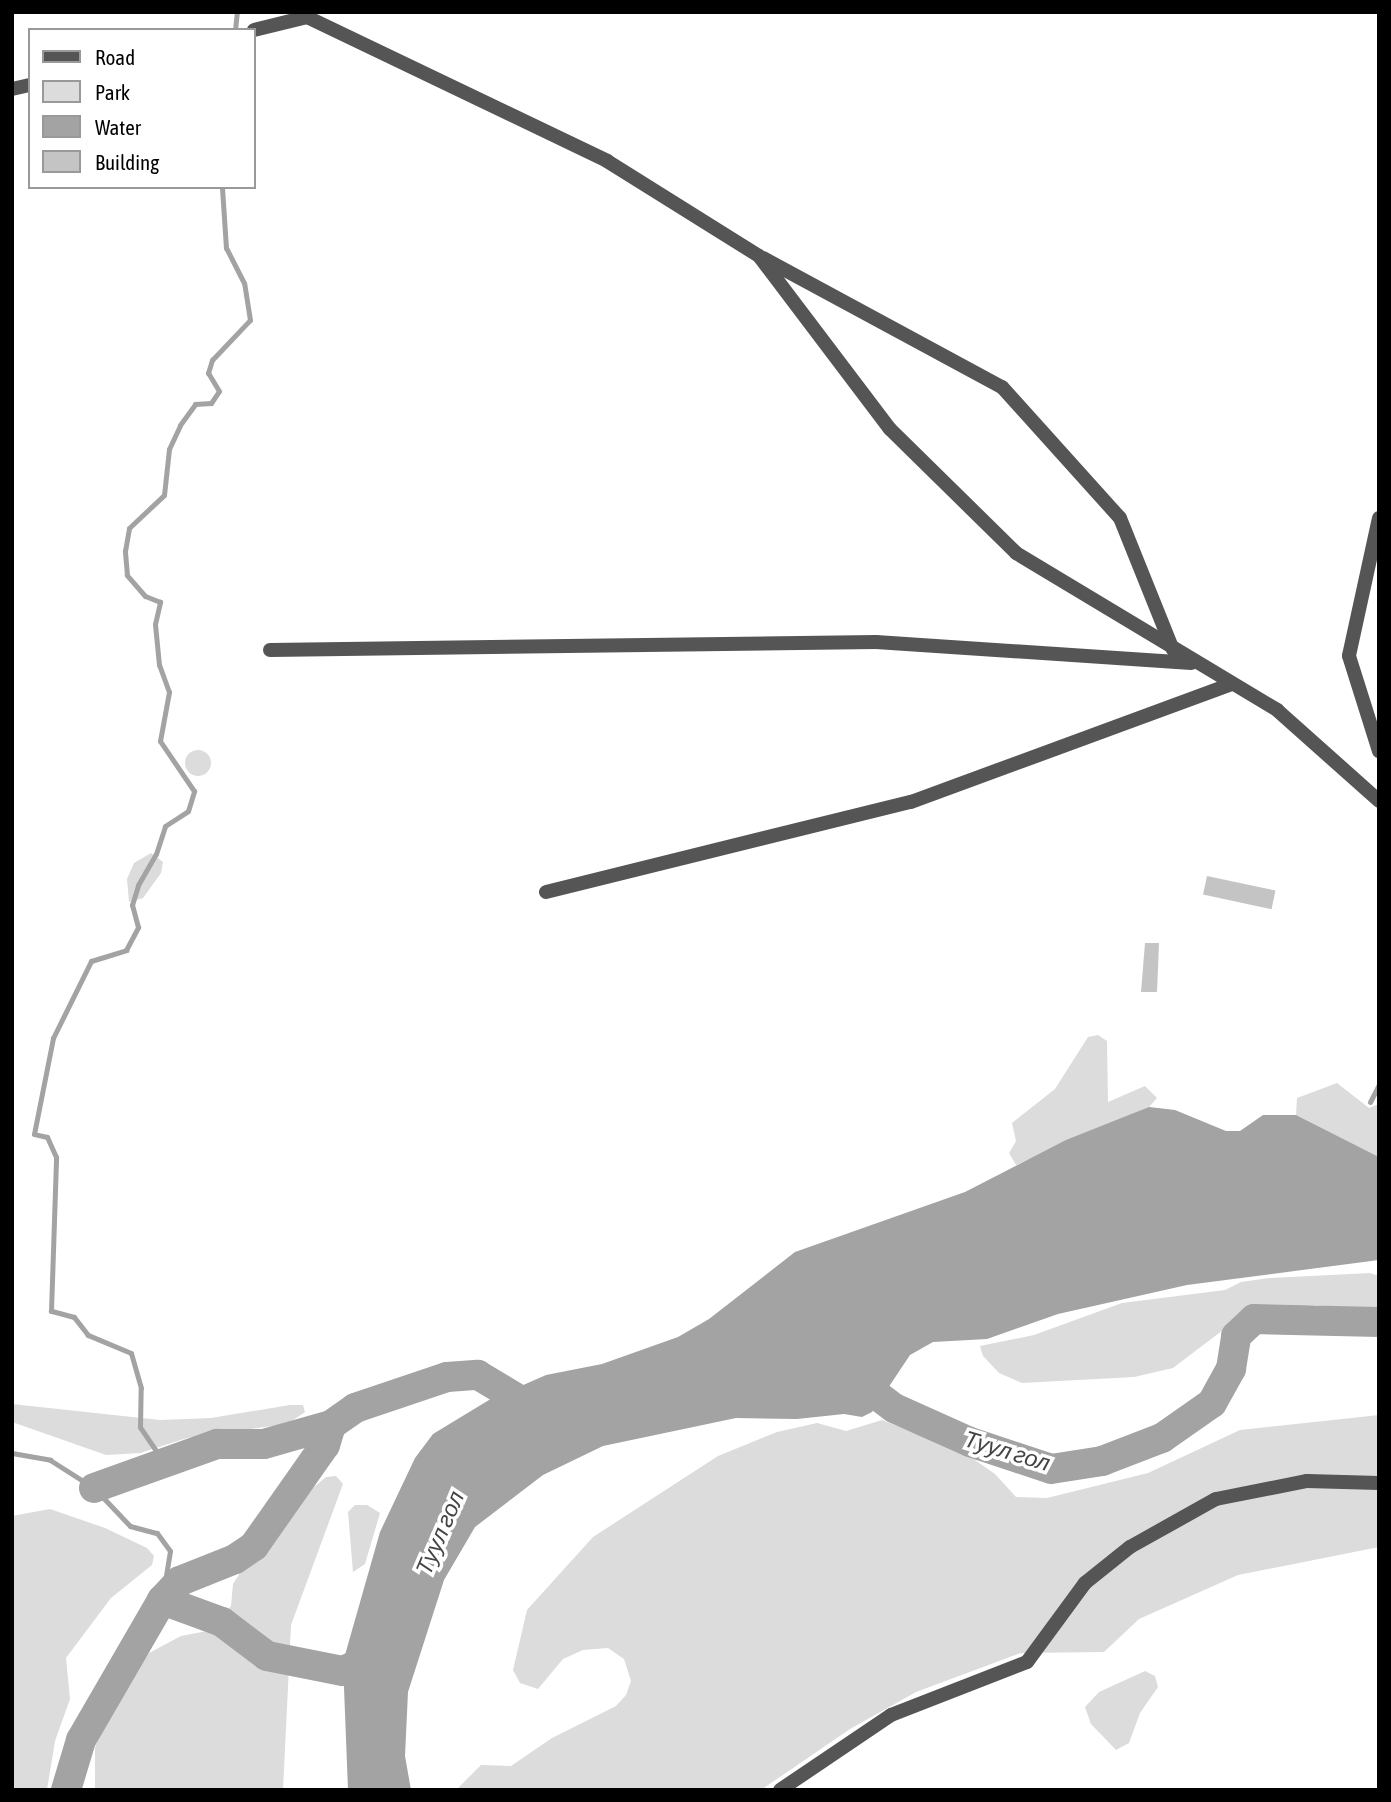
<!DOCTYPE html>
<meta charset="utf-8">
<style>
body{margin:0}
#map{position:relative;width:1391px;height:1802px;overflow:hidden;background:#fff;font-family:"Asap Condensed",sans-serif}
div>[style]{position:absolute}
.green>*{inset:0;background:#dcdcdc}
.round{border-radius:50%}
.water>*{inset:0;background:#a3a3a3}
.stream>*{height:5px;margin:-2.5px;padding:0 2.5px;transform-origin:2.5px;border-radius:2.5px;background:#a3a3a3}
.river>*{height:30px;margin:-15px;padding:0 15px;transform-origin:15px;border-radius:15px;background:#a3a3a3}
.building>*{inset:0;background:#c4c4c4;transform-origin:0 0}
.minor>*{height:14px;margin:-7px;padding:0 7px;transform-origin:7px;border-radius:7px;background:#555}
span{translate:-50% -50%;white-space:nowrap;text-align:center;line-height:1.15;-webkit-text-stroke:7px #fff;paint-order:stroke}
.water-label{font-size:23px;color:#444;font-style:italic}
.frame{position:absolute;inset:0;border:14px solid #000;pointer-events:none}
.legend{position:absolute;left:28px;top:28px;width:228px;height:161px;box-sizing:border-box;background:#fff;border:2px solid #999;margin:0;padding:9px 12px;list-style:none;font-size:21px;color:#000}
.legend li{display:flex;align-items:center;gap:14px;height:35px}
.legend b{width:35px;border:2px solid #999}
</style>
<div id="map">
<div class="green">
<i class="round" style="left:185px;top:750px;width:26px;height:26px"></i>
<i style="clip-path:polygon(151px 853px,163px 862px,161px 873px,143px 898px,129px 902px,127px 879px,134px 863px)"></i>
<i style="clip-path:polygon(1098px 1035px,1107px 1041px,1108px 1102px,1145px 1086px,1157px 1098px,1149px 1107px,1016px 1165px,1009px 1153px,1016px 1141px,1012px 1123px,1055px 1089px,1088px 1037px)"></i>
<i style="clip-path:polygon(1337px 1083px,1369px 1108px,1379px 1104px,1379px 1157px,1296px 1115px,1297px 1098px)"></i>
<i style="clip-path:polygon(1370px 1273px,1379px 1276px,1379px 1313px,1316px 1305px,1248px 1311px,1173px 1368px,1134px 1377px,1022px 1383px,999px 1373px,983px 1356px,980px 1346px,1034px 1335px,1122px 1303px,1225px 1290px,1241px 1282px,1269px 1278px)"></i>
<i style="clip-path:polygon(12px 1404px,160px 1420px,211px 1418px,290px 1405px,303px 1405px,305px 1412px,287px 1424px,187px 1438px,140px 1453px,106px 1455px,12px 1422px)"></i>
<i style="clip-path:polygon(1379px 1415px,1379px 1547px,1238px 1575px,1139px 1619px,1104px 1652px,1021px 1653px,916px 1692px,850px 1729px,761px 1790px,456px 1790px,481px 1765px,511px 1766px,552px 1738px,616px 1706px,626px 1695px,631px 1681px,624px 1659px,608px 1648px,583px 1650px,563px 1659px,538px 1689px,520px 1683px,513px 1670px,527px 1610px,593px 1537px,718px 1456px,777px 1432px,817px 1423px,846px 1431px,882px 1420px,962px 1451px,995px 1474px,1016px 1497px,1047px 1498px,1148px 1473px,1240px 1430px)"></i>
<i style="clip-path:polygon(336px 1476px,343px 1484px,291px 1625px,283px 1790px,95px 1790px,95px 1748px,112px 1702px,149px 1653px,181px 1636px,207px 1631px,231px 1606px,233px 1584px,247px 1562px,280px 1525px,290px 1507px,326px 1477px)"></i>
<i style="clip-path:polygon(355px 1505px,367px 1505px,380px 1513px,365px 1564px,353px 1572px,348px 1512px)"></i>
<i style="clip-path:polygon(50px 1509px,105px 1528px,147px 1548px,154px 1556px,152px 1565px,111px 1598px,66px 1658px,70px 1699px,55px 1741px,47px 1790px,12px 1790px,12px 1516px)"></i>
<i style="clip-path:polygon(1145px 1671px,1155px 1676px,1158px 1687px,1140px 1713px,1129px 1743px,1116px 1750px,1091px 1724px,1085px 1707px,1099px 1692px)"></i>
</div>
<div class="water">
<i style="clip-path:polygon(1149px 1107px,1175px 1110px,1226px 1131px,1240px 1131px,1263px 1115px,1296px 1115px,1379px 1157px,1379px 1260px,1187px 1285px,1058px 1314px,987px 1339px,933px 1342px,910px 1355px,872px 1412px,862px 1417px,844px 1414px,797px 1419px,736px 1418px,603px 1446px,543px 1475px,475px 1527px,444px 1580px,408px 1692px,405px 1756px,411px 1790px,348px 1790px,343px 1662px,380px 1532px,415px 1458px,433px 1434px,489px 1400px,546px 1375px,602px 1364px,678px 1337px,709px 1319px,795px 1252px,965px 1192px,1066px 1140px)"></i>
</div>
<div class="stream">
<i style="left:235px;top:30px;width:18px;rotate:-84deg"></i>
<i style="left:1370px;top:1102px;width:20px;rotate:-63deg"></i>
<i style="left:12px;top:1453px;width:39px;rotate:10deg"></i>
<i style="left:50px;top:1460px;width:52px;rotate:32.5deg"></i>
<i style="left:94px;top:1488px;width:52px;rotate:46.5deg"></i>
<i style="left:130px;top:1526px;width:28px;rotate:15deg"></i>
<i style="left:157px;top:1533px;width:22px;rotate:54deg"></i>
<i style="left:170px;top:1551px;width:50px;rotate:99.3deg"></i>
<i style="left:163px;top:1461px;width:41px;rotate:-124.1deg"></i>
<i style="left:140px;top:1427px;width:39px;rotate:-89deg"></i>
<i style="left:141px;top:1388px;width:36px;rotate:-106deg"></i>
<i style="left:131px;top:1353px;width:47px;rotate:-157.3deg"></i>
<i style="left:88px;top:1335px;width:23px;rotate:-128deg"></i>
<i style="left:74px;top:1317px;width:24px;rotate:-165deg"></i>
<i style="left:51px;top:1311px;width:154px;rotate:-88.1deg"></i>
<i style="left:56px;top:1157px;width:22px;rotate:-114deg"></i>
<i style="left:47px;top:1137px;width:13px;rotate:-167deg"></i>
<i style="left:34px;top:1134px;width:98px;rotate:-78.8deg"></i>
<i style="left:53px;top:1038px;width:86px;rotate:-63.7deg"></i>
<i style="left:91px;top:961px;width:37px;rotate:-17deg"></i>
<i style="left:126px;top:950px;width:26px;rotate:-62deg"></i>
<i style="left:138px;top:927px;width:23px;rotate:-105deg"></i>
<i style="left:132px;top:905px;width:21px;rotate:-73deg"></i>
<i style="left:138px;top:885px;width:36px;rotate:-60deg"></i>
<i style="left:156px;top:854px;width:29px;rotate:-72deg"></i>
<i style="left:165px;top:826px;width:27px;rotate:-33deg"></i>
<i style="left:188px;top:811px;width:21px;rotate:-73deg"></i>
<i style="left:194px;top:791px;width:60px;rotate:-124.2deg"></i>
<i style="left:160px;top:741px;width:50px;rotate:-79.6deg"></i>
<i style="left:169px;top:692px;width:29px;rotate:-110deg"></i>
<i style="left:159px;top:665px;width:41px;rotate:-95.6deg"></i>
<i style="left:155px;top:624px;width:23px;rotate:-77deg"></i>
<i style="left:160px;top:602px;width:16px;rotate:-158deg"></i>
<i style="left:145px;top:596px;width:28px;rotate:-131deg"></i>
<i style="left:127px;top:575px;width:24px;rotate:-95deg"></i>
<i style="left:125px;top:551px;width:23px;rotate:-80deg"></i>
<i style="left:129px;top:528px;width:48px;rotate:-43.3deg"></i>
<i style="left:164px;top:495px;width:46px;rotate:-83.8deg"></i>
<i style="left:169px;top:449px;width:26px;rotate:-65deg"></i>
<i style="left:180px;top:425px;width:26px;rotate:-54deg"></i>
<i style="left:195px;top:404px;width:16px;rotate:-4deg"></i>
<i style="left:211px;top:403px;width:14px;rotate:-56deg"></i>
<i style="left:219px;top:391px;width:21px;rotate:-121deg"></i>
<i style="left:208px;top:373px;width:14px;rotate:-73deg"></i>
<i style="left:212px;top:360px;width:55px;rotate:-46.5deg"></i>
<i style="left:250px;top:320px;width:37px;rotate:-99deg"></i>
<i style="left:244px;top:283px;width:39px;rotate:-117deg"></i>
<i style="left:226px;top:248px;width:61px;rotate:-93.8deg"></i>
</div>
<div class="river">
<i style="left:848px;top:1373px;width:58px;rotate:37.3deg"></i>
<i style="left:894px;top:1408px;width:83px;rotate:24.1deg"></i>
<i style="left:970px;top:1442px;width:85px;rotate:18.4deg"></i>
<i style="left:1051px;top:1469px;width:52px;rotate:-8.9deg"></i>
<i style="left:1102px;top:1461px;width:64px;rotate:-21deg"></i>
<i style="left:1162px;top:1438px;width:61px;rotate:-35deg"></i>
<i style="left:1212px;top:1403px;width:39px;rotate:-61deg"></i>
<i style="left:1231px;top:1369px;width:33px;rotate:-81deg"></i>
<i style="left:1236px;top:1336px;width:25px;rotate:-43deg"></i>
<i style="left:1254px;top:1319px;width:125px;rotate:1.4deg"></i>
<i style="left:94px;top:1488px;width:131px;rotate:-19.7deg"></i>
<i style="left:217px;top:1444px;width:47px"></i>
<i style="left:264px;top:1444px;width:70px;rotate:-15.8deg"></i>
<i style="left:331px;top:1425px;width:29px;rotate:-35deg"></i>
<i style="left:355px;top:1408px;width:97px;rotate:-18.6deg"></i>
<i style="left:447px;top:1377px;width:31px;rotate:-4deg"></i>
<i style="left:478px;top:1375px;width:74px;rotate:31.1deg"></i>
<i style="left:162px;top:1600px;width:26px;rotate:-47deg"></i>
<i style="left:180px;top:1581px;width:59px;rotate:-21.8deg"></i>
<i style="left:235px;top:1559px;width:23px;rotate:-34deg"></i>
<i style="left:254px;top:1546px;width:123px;rotate:-54.9deg"></i>
<i style="left:325px;top:1445px;width:21px;rotate:-73deg"></i>
<i style="left:66px;top:1790px;width:52px;rotate:-73.3deg"></i>
<i style="left:81px;top:1740px;width:162px;rotate:-59.9deg"></i>
<i style="left:162px;top:1600px;width:64px;rotate:20.1deg"></i>
<i style="left:222px;top:1622px;width:56px;rotate:37.1deg"></i>
<i style="left:267px;top:1656px;width:77px;rotate:11.2deg"></i>
<i style="left:343px;top:1671px;width:40px;rotate:-25deg"></i>
</div>
<div class="building">
<i style="left:1207px;top:876px;width:70px;height:19px;rotate:12deg"></i>
<i style="clip-path:polygon(1145px 943px,1159px 943px,1157px 992px,1141px 992px)"></i>
</div>
<div class="minor">
<i style="left:254px;top:30px;width:55px;rotate:-13.8deg"></i>
<i style="left:307px;top:17px;width:333px;rotate:25.6deg"></i>
<i style="left:607px;top:161px;width:179px;rotate:32deg"></i>
<i style="left:759px;top:256px;width:217px;rotate:52.9deg"></i>
<i style="left:890px;top:429px;width:177px;rotate:44.5deg"></i>
<i style="left:1016px;top:553px;width:305px;rotate:31deg"></i>
<i style="left:1277px;top:710px;width:137px;rotate:41.7deg"></i>
<i style="left:12px;top:89px;width:18px;rotate:-13deg"></i>
<i style="left:763px;top:258px;width:272px;rotate:28.4deg"></i>
<i style="left:1002px;top:387px;width:176px;rotate:48deg"></i>
<i style="left:1120px;top:518px;width:142px;rotate:68.1deg"></i>
<i style="left:1379px;top:518px;width:141px;rotate:102.3deg"></i>
<i style="left:1349px;top:656px;width:100px;rotate:72.5deg"></i>
<i style="left:270px;top:650px;width:606px;rotate:-0.76deg"></i>
<i style="left:876px;top:642px;width:316px;rotate:3.8deg"></i>
<i style="left:546px;top:892px;width:376px;rotate:-13.9deg"></i>
<i style="left:911px;top:802px;width:342px;rotate:-20.2deg"></i>
<i style="left:780px;top:1790px;width:134px;rotate:-34deg"></i>
<i style="left:891px;top:1715px;width:146px;rotate:-21.3deg"></i>
<i style="left:1027px;top:1662px;width:98px;rotate:-53.7deg"></i>
<i style="left:1085px;top:1583px;width:58px;rotate:-38.7deg"></i>
<i style="left:1130px;top:1547px;width:98px;rotate:-29.2deg"></i>
<i style="left:1216px;top:1499px;width:93px;rotate:-11.2deg"></i>
<i style="left:1307px;top:1481px;width:72px;rotate:1.6deg"></i>
</div>
<div class="water-label">
<span style="left:1007px;top:1451px;rotate:17deg">Туул гол</span>
<span style="left:440px;top:1533px;rotate:-67deg">Туул гол</span>
</div>
<div class="frame"></div>
<ul class="legend">
<li><b style="height:9px;background:#555"></b>Road</li>
<li><b style="height:19px;background:#dcdcdc"></b>Park</li>
<li><b style="height:19px;background:#a3a3a3"></b>Water</li>
<li><b style="height:19px;background:#c4c4c4"></b>Building</li>
</ul>
</div>
